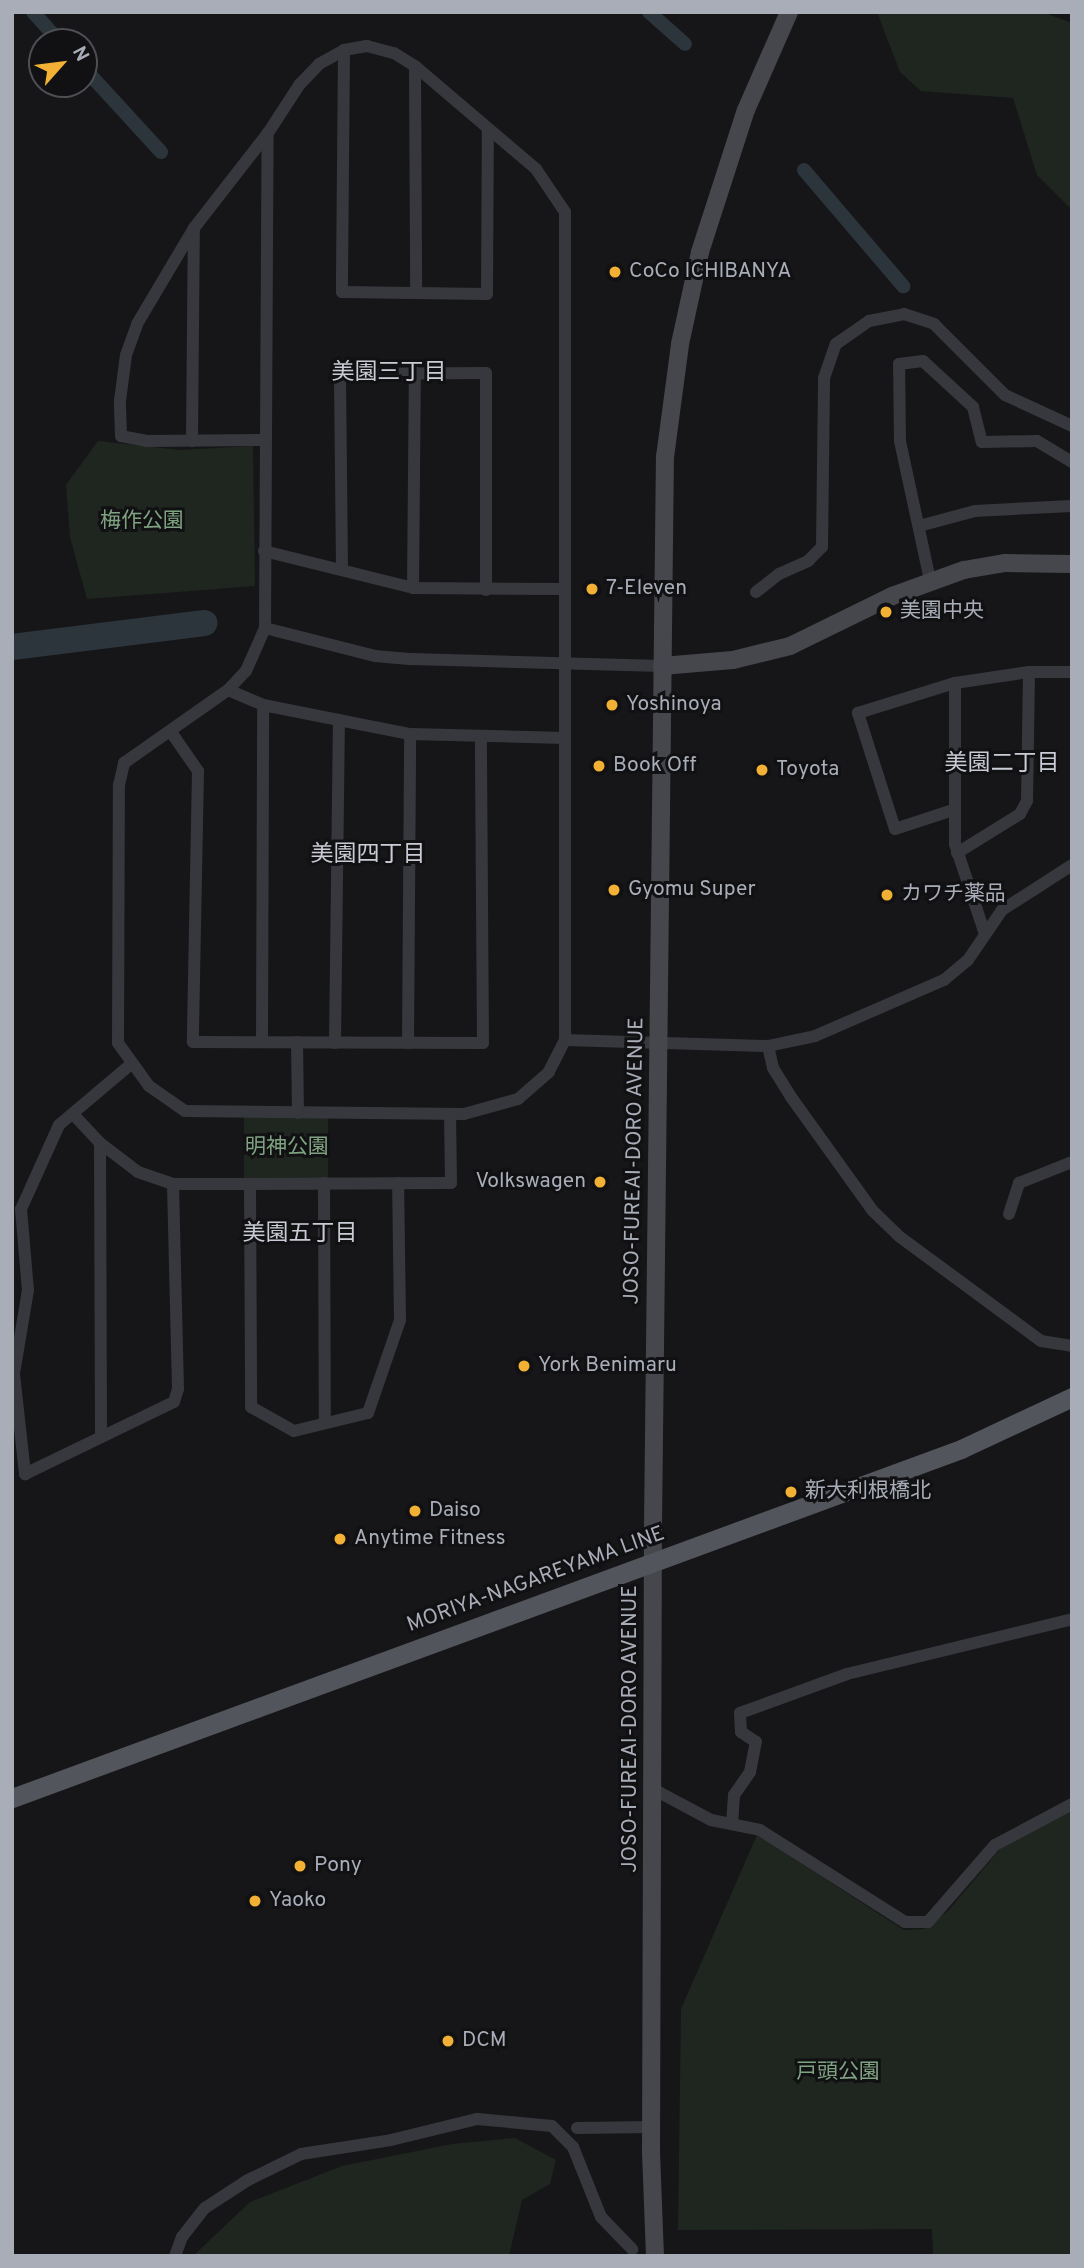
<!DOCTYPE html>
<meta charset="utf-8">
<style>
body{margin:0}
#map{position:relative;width:1084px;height:2268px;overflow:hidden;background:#161618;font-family:Overpass,"Noto Sans JP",sans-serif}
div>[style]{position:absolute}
.green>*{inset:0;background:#1e261f;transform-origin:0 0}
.canal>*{height:14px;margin:-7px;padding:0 7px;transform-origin:7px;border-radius:7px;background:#2c353c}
.river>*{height:26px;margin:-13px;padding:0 13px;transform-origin:13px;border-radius:13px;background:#2c353c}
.street>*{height:12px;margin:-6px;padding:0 6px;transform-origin:6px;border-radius:6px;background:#37383d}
.secondary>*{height:18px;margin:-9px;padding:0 9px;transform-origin:9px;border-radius:9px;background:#45474d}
.primary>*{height:19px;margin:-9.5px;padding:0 9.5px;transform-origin:9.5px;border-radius:9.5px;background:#53555c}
.dots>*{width:19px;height:19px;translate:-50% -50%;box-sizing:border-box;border:4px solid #111113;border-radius:50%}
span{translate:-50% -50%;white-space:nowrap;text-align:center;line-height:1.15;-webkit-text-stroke:6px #111113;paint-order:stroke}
.poi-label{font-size:21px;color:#a8adb8}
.left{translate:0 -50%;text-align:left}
.right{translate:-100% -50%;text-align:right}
.park-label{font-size:21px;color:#7fa381}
.street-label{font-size:21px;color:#a8adb8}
.neighbourhood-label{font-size:23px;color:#c9ccd4}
.frame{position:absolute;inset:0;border:14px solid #a8adb8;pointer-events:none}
.north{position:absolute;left:28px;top:28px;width:70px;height:70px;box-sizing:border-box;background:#111113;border:2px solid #4d4f55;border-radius:50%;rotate:62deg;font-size:19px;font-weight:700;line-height:28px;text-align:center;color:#a8adb8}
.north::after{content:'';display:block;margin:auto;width:24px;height:32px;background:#f2b134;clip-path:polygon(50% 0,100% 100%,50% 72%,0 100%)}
</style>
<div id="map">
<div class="green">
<i style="clip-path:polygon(877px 12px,1042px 12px,1072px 23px,1072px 210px,1037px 175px,1013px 98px,921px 91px,900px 72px)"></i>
<i style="clip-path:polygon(98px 441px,180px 450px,253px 446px,255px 586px,87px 599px,70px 537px,66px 485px)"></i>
<i style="left:244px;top:1113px;width:84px;height:71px"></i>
<i style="clip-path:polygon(1072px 1810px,1072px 2256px,933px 2256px,932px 2229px,678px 2230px,681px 2009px,757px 1835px,904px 1930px,924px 1929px,948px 1911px,1002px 1847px)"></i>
<i style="clip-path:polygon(515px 2138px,556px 2160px,550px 2184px,522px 2200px,509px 2256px,193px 2256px,250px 2202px,342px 2166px,452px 2144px)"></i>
</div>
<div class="canal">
<i style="left:33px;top:12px;width:40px;rotate:48deg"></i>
<i style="left:649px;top:12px;width:48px;rotate:41.6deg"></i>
<i style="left:84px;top:68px;width:114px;rotate:47.5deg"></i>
<i style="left:804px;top:170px;width:153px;rotate:49.5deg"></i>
</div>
<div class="river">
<i style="left:12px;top:647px;width:194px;rotate:-7.1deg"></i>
</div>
<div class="street">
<i style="left:367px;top:46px;width:28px;rotate:15deg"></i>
<i style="left:394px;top:53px;width:25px;rotate:32deg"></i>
<i style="left:415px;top:66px;width:159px;rotate:40.4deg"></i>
<i style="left:536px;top:169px;width:52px;rotate:56deg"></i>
<i style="left:565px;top:212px;width:828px;rotate:90deg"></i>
<i style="left:565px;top:1040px;width:36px;rotate:117deg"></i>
<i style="left:549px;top:1072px;width:41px;rotate:138.9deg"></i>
<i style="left:518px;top:1099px;width:56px;rotate:164.5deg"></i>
<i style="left:464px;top:1114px;width:279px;rotate:-179.4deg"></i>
<i style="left:185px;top:1111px;width:44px;rotate:-145.2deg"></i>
<i style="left:149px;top:1086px;width:53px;rotate:-125.8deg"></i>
<i style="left:118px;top:1043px;width:258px;rotate:-89.8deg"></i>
<i style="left:119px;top:785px;width:23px;rotate:-77deg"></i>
<i style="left:124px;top:763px;width:127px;rotate:-35.1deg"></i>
<i style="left:228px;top:690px;width:26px;rotate:-47deg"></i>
<i style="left:246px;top:671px;width:47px;rotate:-66.2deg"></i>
<i style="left:265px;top:628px;width:495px;rotate:-89.7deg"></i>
<i style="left:268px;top:133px;width:59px;rotate:-56.9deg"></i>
<i style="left:300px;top:84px;width:28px;rotate:-46deg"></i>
<i style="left:319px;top:64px;width:29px;rotate:-29deg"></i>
<i style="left:344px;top:50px;width:23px;rotate:-10deg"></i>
<i style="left:344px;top:50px;width:242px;rotate:90.5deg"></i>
<i style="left:342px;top:292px;width:145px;rotate:0.8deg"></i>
<i style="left:487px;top:294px;width:165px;rotate:-89.7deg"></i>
<i style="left:415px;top:66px;width:227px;rotate:89.7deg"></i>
<i style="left:263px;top:440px;width:116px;rotate:179.5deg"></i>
<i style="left:147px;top:441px;width:26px;rotate:-169deg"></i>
<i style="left:121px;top:436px;width:35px;rotate:-92deg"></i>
<i style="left:120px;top:401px;width:46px;rotate:-82.6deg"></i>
<i style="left:126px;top:355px;width:33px;rotate:-70deg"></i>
<i style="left:137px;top:324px;width:112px;rotate:-59.3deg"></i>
<i style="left:194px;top:228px;width:120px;rotate:-52.1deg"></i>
<i style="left:192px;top:441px;width:213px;rotate:-89.5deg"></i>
<i style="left:919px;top:526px;width:58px;rotate:-15deg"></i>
<i style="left:975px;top:511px;width:97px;rotate:-3deg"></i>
<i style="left:264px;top:551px;width:154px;rotate:13.9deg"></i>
<i style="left:413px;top:588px;width:151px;rotate:0.4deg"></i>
<i style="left:342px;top:569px;width:195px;rotate:-90.6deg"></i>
<i style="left:340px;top:374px;width:146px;rotate:-0.4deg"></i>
<i style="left:486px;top:373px;width:217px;rotate:90deg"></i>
<i style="left:930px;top:580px;width:142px;rotate:-102.2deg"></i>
<i style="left:900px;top:441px;width:77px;rotate:-90.7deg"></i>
<i style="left:899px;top:364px;width:24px;rotate:-7deg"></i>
<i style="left:923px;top:361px;width:68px;rotate:42.6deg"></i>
<i style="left:973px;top:407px;width:36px;rotate:76deg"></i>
<i style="left:982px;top:442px;width:55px;rotate:-1deg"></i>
<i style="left:1037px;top:441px;width:41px;rotate:31deg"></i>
<i style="left:413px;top:588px;width:216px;rotate:-89.5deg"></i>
<i style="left:756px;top:592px;width:29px;rotate:-38deg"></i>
<i style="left:779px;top:574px;width:32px;rotate:-24deg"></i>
<i style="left:808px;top:561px;width:20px;rotate:-45deg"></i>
<i style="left:822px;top:547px;width:169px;rotate:-89.3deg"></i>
<i style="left:824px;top:378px;width:36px;rotate:-71deg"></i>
<i style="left:836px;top:344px;width:40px;rotate:-34.9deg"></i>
<i style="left:869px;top:321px;width:36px;rotate:-11deg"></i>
<i style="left:904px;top:314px;width:32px;rotate:18deg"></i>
<i style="left:934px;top:324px;width:100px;rotate:45deg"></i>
<i style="left:1005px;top:395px;width:74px;rotate:24.8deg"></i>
<i style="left:265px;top:628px;width:114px;rotate:14.3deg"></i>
<i style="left:375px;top:656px;width:37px;rotate:5deg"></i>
<i style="left:412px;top:659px;width:250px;rotate:1.6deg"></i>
<i style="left:955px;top:683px;width:161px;rotate:90deg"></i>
<i style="left:955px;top:844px;width:95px;rotate:71.6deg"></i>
<i style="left:228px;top:690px;width:38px;rotate:23deg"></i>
<i style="left:263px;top:705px;width:150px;rotate:11.2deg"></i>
<i style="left:410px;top:734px;width:155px;rotate:1.5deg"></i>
<i style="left:171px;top:732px;width:47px;rotate:55.3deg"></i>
<i style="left:198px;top:771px;width:271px;rotate:91.1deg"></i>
<i style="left:193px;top:1042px;width:290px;rotate:0.2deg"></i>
<i style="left:483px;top:1043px;width:306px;rotate:-90.4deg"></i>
<i style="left:953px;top:810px;width:61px;rotate:161.9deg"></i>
<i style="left:895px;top:829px;width:122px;rotate:-107.7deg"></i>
<i style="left:858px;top:713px;width:102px;rotate:-17.2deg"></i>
<i style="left:955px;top:683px;width:75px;rotate:-8.5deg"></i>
<i style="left:1029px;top:672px;width:43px"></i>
<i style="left:957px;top:853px;width:74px;rotate:-31.8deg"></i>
<i style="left:1020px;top:814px;width:15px;rotate:-62deg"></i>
<i style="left:1027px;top:801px;width:129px;rotate:-89.1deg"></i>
<i style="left:565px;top:1040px;width:203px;rotate:1.7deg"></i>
<i style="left:768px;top:1046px;width:48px;rotate:-12deg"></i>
<i style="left:815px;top:1036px;width:141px;rotate:-23.5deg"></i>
<i style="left:944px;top:980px;width:31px;rotate:-40deg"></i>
<i style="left:968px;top:960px;width:60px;rotate:-55.8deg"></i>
<i style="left:1002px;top:910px;width:83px;rotate:-32.7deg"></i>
<i style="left:262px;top:1042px;width:337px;rotate:-89.8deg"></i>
<i style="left:297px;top:1042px;width:71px;rotate:89.2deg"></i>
<i style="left:335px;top:1043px;width:323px;rotate:-89.3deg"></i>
<i style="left:408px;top:1043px;width:309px;rotate:-89.6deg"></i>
<i style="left:768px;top:1046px;width:23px;rotate:77deg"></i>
<i style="left:773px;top:1068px;width:34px;rotate:58deg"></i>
<i style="left:791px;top:1097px;width:140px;rotate:54.3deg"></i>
<i style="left:873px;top:1211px;width:37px;rotate:44deg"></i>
<i style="left:900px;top:1237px;width:175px;rotate:36.4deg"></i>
<i style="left:1041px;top:1341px;width:31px;rotate:9deg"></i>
<i style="left:130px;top:1065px;width:93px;rotate:139.8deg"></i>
<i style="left:59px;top:1125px;width:92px;rotate:114.3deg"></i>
<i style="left:21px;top:1209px;width:81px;rotate:85.1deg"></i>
<i style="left:28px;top:1290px;width:85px;rotate:99.5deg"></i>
<i style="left:14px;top:1374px;width:101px;rotate:83.7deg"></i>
<i style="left:25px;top:1474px;width:165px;rotate:-25.8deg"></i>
<i style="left:174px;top:1402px;width:14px;rotate:-73deg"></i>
<i style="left:178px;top:1389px;width:205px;rotate:-91.4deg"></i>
<i style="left:73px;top:1114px;width:40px;rotate:47deg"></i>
<i style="left:100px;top:1143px;width:48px;rotate:37.3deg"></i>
<i style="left:138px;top:1172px;width:37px;rotate:19deg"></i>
<i style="left:173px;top:1184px;width:77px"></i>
<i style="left:250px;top:1184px;width:201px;rotate:-0.3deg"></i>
<i style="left:451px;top:1183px;width:69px;rotate:-90.8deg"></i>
<i style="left:100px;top:1143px;width:294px;rotate:89.8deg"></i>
<i style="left:324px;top:1183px;width:240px;rotate:89.8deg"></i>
<i style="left:250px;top:1184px;width:223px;rotate:89.7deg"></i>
<i style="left:251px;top:1407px;width:49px;rotate:29.2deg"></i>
<i style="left:294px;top:1431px;width:76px;rotate:-13.7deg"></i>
<i style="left:368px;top:1413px;width:98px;rotate:-71deg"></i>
<i style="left:400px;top:1320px;width:137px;rotate:-90.8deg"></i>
<i style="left:1009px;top:1214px;width:33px;rotate:-72deg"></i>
<i style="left:1019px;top:1183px;width:57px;rotate:-21.6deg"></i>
<i style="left:653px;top:1789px;width:66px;rotate:28.1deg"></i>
<i style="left:711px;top:1820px;width:50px;rotate:11.5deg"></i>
<i style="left:760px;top:1830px;width:172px;rotate:32.4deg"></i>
<i style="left:905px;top:1922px;width:23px"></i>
<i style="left:928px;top:1922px;width:102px;rotate:-49deg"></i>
<i style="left:995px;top:1845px;width:87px;rotate:-28deg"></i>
<i style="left:732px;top:1824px;width:29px;rotate:-86deg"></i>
<i style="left:734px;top:1795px;width:28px;rotate:-55deg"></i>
<i style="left:750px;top:1772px;width:31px;rotate:-79deg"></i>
<i style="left:756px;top:1742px;width:18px;rotate:-146deg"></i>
<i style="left:741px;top:1732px;width:19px;rotate:-93deg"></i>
<i style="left:740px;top:1713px;width:114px;rotate:-20deg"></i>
<i style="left:847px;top:1674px;width:232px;rotate:-13.7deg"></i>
<i style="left:577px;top:2128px;width:74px;rotate:-0.8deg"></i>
<i style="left:175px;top:2256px;width:20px;rotate:-70deg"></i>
<i style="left:182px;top:2237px;width:37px;rotate:-52deg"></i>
<i style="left:205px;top:2208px;width:51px;rotate:-33.1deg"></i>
<i style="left:248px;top:2180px;width:59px;rotate:-26.1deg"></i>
<i style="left:301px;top:2154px;width:91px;rotate:-8.8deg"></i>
<i style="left:391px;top:2140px;width:89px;rotate:-13.7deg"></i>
<i style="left:477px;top:2119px;width:75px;rotate:5.3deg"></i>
<i style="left:552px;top:2126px;width:30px;rotate:45deg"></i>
<i style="left:573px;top:2147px;width:75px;rotate:68.2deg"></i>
<i style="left:601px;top:2217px;width:45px;rotate:45.9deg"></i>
</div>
<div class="secondary">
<i style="left:662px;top:666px;width:71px;rotate:-4.8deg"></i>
<i style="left:733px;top:660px;width:59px;rotate:-13.8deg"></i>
<i style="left:790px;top:646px;width:114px;rotate:-26.1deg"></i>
<i style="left:892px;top:596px;width:77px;rotate:-19.9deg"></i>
<i style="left:964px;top:570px;width:42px;rotate:-9.7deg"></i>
<i style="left:1005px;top:563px;width:67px;rotate:0.9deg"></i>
<i style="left:655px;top:2256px;width:104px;rotate:-92.2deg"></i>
<i style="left:651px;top:2152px;width:626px;rotate:-89.82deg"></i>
<i style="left:653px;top:1526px;width:1069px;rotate:-89.36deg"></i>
<i style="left:665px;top:457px;width:114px;rotate:-82.4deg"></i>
<i style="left:680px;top:344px;width:94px;rotate:-77.7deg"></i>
<i style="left:700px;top:252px;width:149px;rotate:-72.1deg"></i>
<i style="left:746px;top:110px;width:107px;rotate:-66.3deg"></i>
</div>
<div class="primary">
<i style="left:12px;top:1798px;width:1011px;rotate:-20.19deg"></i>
<i style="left:961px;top:1449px;width:123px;rotate:-25.1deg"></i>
</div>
<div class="dots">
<i style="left:615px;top:272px;background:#f2b134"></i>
<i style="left:592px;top:589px;background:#f2b134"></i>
<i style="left:886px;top:612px;background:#f2b134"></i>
<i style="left:612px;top:705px;background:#f2b134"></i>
<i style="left:599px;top:766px;background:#f2b134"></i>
<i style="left:762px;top:770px;background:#f2b134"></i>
<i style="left:614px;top:890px;background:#f2b134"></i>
<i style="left:887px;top:895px;background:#f2b134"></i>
<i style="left:600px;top:1182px;background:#f2b134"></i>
<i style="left:524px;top:1366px;background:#f2b134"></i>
<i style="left:791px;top:1492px;background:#f2b134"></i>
<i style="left:415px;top:1511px;background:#f2b134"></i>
<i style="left:340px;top:1539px;background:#f2b134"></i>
<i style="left:300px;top:1866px;background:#f2b134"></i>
<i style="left:255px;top:1901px;background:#f2b134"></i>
<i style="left:448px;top:2041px;background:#f2b134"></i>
</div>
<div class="poi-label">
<span class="left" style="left:629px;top:272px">CoCo ICHIBANYA</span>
<span class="left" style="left:606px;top:589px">7-Eleven</span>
<span class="left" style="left:900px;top:612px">美園中央</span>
<span class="left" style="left:626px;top:705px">Yoshinoya</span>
<span class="left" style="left:613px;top:766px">Book Off</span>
<span class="left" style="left:776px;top:770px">Toyota</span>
<span class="left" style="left:628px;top:890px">Gyomu Super</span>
<span class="left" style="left:901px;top:895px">カワチ薬品</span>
<span class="right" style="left:586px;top:1182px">Volkswagen</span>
<span class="left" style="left:538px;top:1366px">York Benimaru</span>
<span class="left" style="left:805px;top:1492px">新大利根橋北</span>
<span class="left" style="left:429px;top:1511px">Daiso</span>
<span class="left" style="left:354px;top:1539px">Anytime Fitness</span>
<span class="left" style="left:314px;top:1866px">Pony</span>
<span class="left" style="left:269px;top:1901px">Yaoko</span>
<span class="left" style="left:462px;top:2041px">DCM</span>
</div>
<div class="park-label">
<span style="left:142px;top:522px">梅作公園</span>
<span style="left:287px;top:1148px">明神公園</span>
<span style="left:838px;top:2073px">戸頭公園</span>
</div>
<div class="street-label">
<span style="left:635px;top:1161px;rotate:-89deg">JOSO-FUREAI-DORO AVENUE</span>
<span style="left:536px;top:1580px;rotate:-20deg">MORIYA-NAGAREYAMA LINE</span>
<span style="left:631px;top:1729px;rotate:-90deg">JOSO-FUREAI-DORO AVENUE</span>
</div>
<div class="neighbourhood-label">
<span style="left:389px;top:374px">美園三丁目</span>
<span style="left:1002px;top:765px">美園二丁目</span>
<span style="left:368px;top:856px">美園四丁目</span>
<span style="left:300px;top:1235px">美園五丁目</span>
</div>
<div class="frame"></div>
<div class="north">N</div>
</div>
